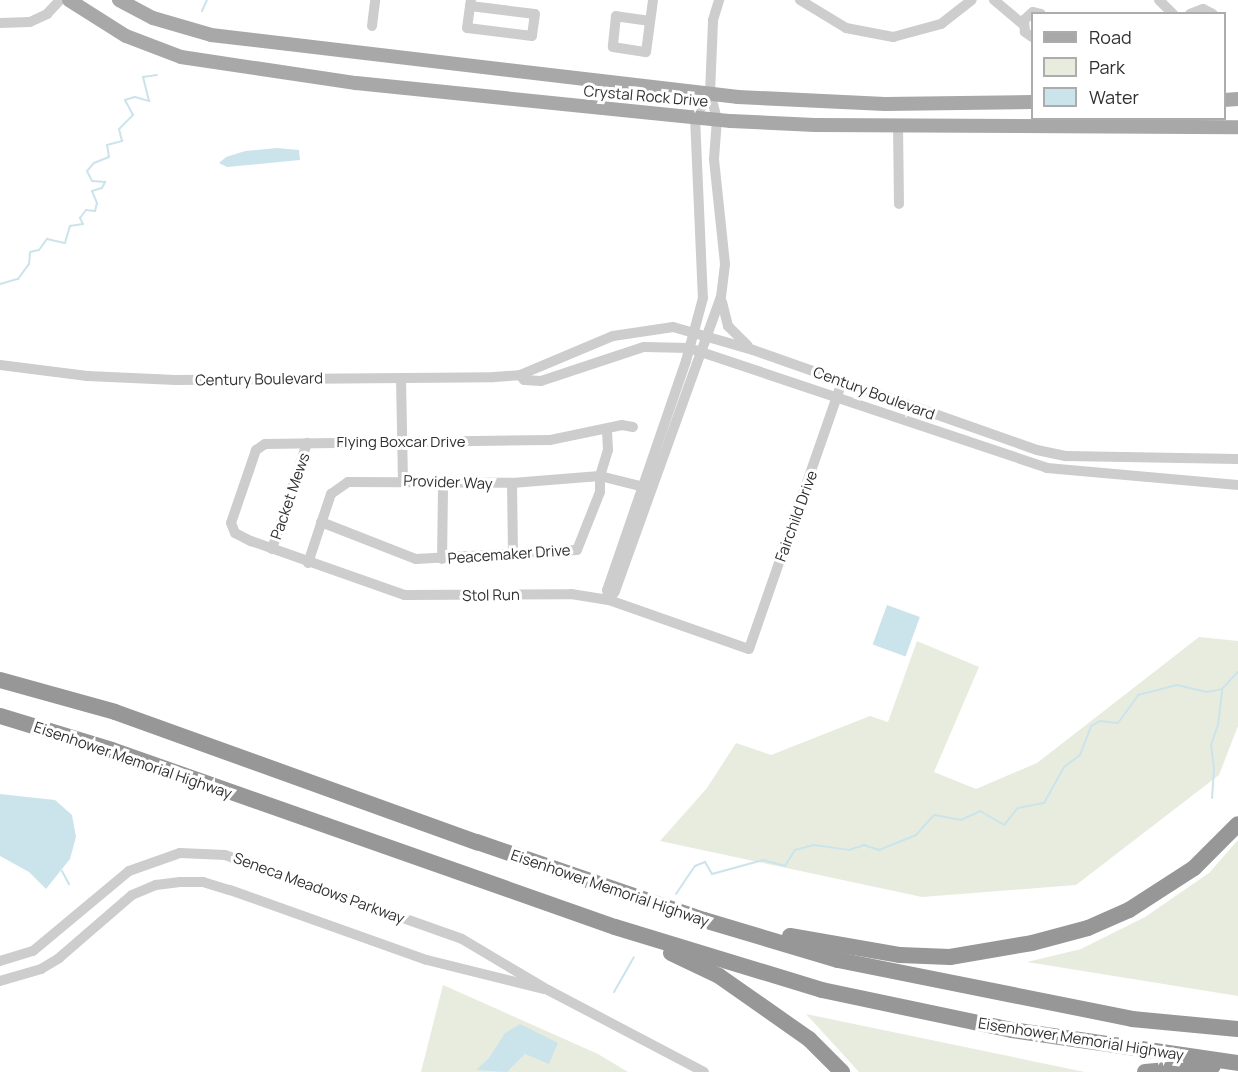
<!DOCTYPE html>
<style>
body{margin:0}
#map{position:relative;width:1238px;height:1072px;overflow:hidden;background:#fff;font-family:Manrope,sans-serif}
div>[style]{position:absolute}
.green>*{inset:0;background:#e8ecde}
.water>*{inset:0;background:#cbe4ec;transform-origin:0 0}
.stream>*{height:2px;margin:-1px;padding:0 1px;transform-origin:1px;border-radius:1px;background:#cbe4ec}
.minor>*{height:10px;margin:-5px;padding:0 5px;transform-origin:5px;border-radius:5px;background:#cdcdcd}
.major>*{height:14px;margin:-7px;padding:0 7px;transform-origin:7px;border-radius:7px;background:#a8a8a8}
.highway>*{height:16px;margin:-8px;padding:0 8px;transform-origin:8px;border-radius:8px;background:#979797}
span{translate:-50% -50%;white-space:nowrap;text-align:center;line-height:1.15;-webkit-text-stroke:6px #fff;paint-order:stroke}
.street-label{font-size:15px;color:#303030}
.legend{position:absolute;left:1031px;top:12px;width:195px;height:108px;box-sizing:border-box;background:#fff;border:2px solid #acacac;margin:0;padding:8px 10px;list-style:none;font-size:18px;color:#303030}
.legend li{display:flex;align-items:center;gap:12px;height:30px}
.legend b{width:30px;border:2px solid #acacac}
</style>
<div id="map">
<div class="green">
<i style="clip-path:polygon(1199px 637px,1238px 641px,1238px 726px,1219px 775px,1076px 885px,922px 897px,660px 841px,707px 788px,736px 743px,771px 755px,870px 716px,888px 722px,917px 641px,979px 667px,934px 772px,976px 789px,1037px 763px)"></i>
<i style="clip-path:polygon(1238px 840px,1238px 996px,1027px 962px,1081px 949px,1145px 917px,1209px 873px)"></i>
<i style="clip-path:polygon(443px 985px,598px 1054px,628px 1072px,421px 1072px)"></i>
<i style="clip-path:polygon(806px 1014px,1085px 1072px,859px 1072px)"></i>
</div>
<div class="water">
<i style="clip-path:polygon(277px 148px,299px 150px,300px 160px,227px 167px,219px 163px,226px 157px,245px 151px)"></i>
<i style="left:887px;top:605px;width:35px;height:42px;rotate:20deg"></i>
<i style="clip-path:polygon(0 794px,55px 800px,72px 815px,76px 837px,70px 859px,46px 889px,29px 872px,0 856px)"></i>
<i style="clip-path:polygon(520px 1024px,558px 1043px,549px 1064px,525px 1054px,507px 1072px,476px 1070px,489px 1058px,505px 1033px)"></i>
</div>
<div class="stream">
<i style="left:202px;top:11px;width:12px;rotate:-66deg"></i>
<i style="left:0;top:284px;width:19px;rotate:-16deg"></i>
<i style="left:18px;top:279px;width:19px;rotate:-54deg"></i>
<i style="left:29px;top:264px;width:12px;rotate:-85deg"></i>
<i style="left:30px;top:252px;width:9px;rotate:-13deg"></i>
<i style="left:39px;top:250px;width:14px;rotate:-54deg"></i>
<i style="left:47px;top:239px;width:18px;rotate:13deg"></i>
<i style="left:65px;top:243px;width:18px;rotate:-74deg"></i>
<i style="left:70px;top:226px;width:13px;rotate:-9deg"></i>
<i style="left:83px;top:224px;width:7px;rotate:-117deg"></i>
<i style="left:80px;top:218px;width:10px;rotate:-53deg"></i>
<i style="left:86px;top:210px;width:9px;rotate:6deg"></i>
<i style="left:95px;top:211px;width:8px;rotate:-76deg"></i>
<i style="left:97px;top:203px;width:13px;rotate:-113deg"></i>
<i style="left:92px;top:191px;width:10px;rotate:-17deg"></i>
<i style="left:102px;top:188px;width:7px;rotate:-63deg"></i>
<i style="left:105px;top:182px;width:13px;rotate:-176deg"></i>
<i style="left:92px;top:181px;width:11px;rotate:-117deg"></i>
<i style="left:87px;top:171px;width:11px;rotate:-49deg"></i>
<i style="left:94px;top:163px;width:16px;rotate:-22deg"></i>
<i style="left:109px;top:157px;width:12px;rotate:-99deg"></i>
<i style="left:107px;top:145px;width:16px;rotate:-15deg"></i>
<i style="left:122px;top:141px;width:12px;rotate:-104deg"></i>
<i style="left:119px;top:129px;width:20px;rotate:-45deg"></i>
<i style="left:133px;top:115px;width:17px;rotate:-118deg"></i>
<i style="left:125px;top:100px;width:10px;rotate:-17deg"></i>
<i style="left:135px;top:97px;width:15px;rotate:16deg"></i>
<i style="left:149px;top:101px;width:25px;rotate:-104deg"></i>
<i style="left:143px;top:77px;width:14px;rotate:-8deg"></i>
<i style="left:1212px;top:798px;width:29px;rotate:-86deg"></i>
<i style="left:1214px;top:769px;width:24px;rotate:-97deg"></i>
<i style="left:1211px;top:745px;width:21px;rotate:-71deg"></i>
<i style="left:1218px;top:725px;width:35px;rotate:-83deg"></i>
<i style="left:62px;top:871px;width:15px;rotate:62deg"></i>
<i style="left:676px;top:894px;width:34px;rotate:-56deg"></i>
<i style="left:695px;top:866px;width:11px;rotate:-22deg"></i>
<i style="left:705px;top:862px;width:14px;rotate:60deg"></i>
<i style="left:712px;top:874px;width:53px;rotate:-15.4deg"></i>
<i style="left:763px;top:860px;width:23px;rotate:15deg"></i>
<i style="left:785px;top:866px;width:19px;rotate:-58deg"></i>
<i style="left:795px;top:850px;width:20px;rotate:-15deg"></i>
<i style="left:814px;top:845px;width:35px;rotate:8deg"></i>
<i style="left:849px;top:850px;width:16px;rotate:-18deg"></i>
<i style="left:864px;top:845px;width:16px;rotate:18deg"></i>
<i style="left:879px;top:850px;width:40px;rotate:-22deg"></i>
<i style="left:916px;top:835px;width:27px;rotate:-48deg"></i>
<i style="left:934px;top:815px;width:27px;rotate:10deg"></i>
<i style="left:961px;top:820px;width:21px;rotate:-25deg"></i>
<i style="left:980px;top:811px;width:28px;rotate:30deg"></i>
<i style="left:1004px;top:825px;width:22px;rotate:-51deg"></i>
<i style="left:1018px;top:808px;width:26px;rotate:-11deg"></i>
<i style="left:1044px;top:803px;width:41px;rotate:-60.9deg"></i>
<i style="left:1064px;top:767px;width:20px;rotate:-37deg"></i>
<i style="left:1080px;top:755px;width:31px;rotate:-69deg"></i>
<i style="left:1091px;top:726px;width:10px;rotate:-29deg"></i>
<i style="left:1100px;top:721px;width:18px;rotate:6deg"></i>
<i style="left:1118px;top:723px;width:34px;rotate:-54deg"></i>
<i style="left:1138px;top:695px;width:40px;rotate:-14.4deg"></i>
<i style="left:1177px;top:685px;width:31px;rotate:13deg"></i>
<i style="left:1207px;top:692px;width:15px;rotate:-11deg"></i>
<i style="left:1222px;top:689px;width:23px;rotate:-47deg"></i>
<i style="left:614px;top:992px;width:40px;rotate:-60.3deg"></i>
</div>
<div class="minor">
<i style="left:800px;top:0;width:54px;rotate:31.3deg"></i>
<i style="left:846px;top:28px;width:48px;rotate:10.8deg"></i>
<i style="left:893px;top:37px;width:50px;rotate:-15.2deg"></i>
<i style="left:941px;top:24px;width:39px;rotate:-38deg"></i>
<i style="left:994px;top:0;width:38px;rotate:40deg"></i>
<i style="left:1159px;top:0;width:20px;rotate:45deg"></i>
<i style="left:470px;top:6px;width:65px;rotate:7deg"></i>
<i style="left:535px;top:14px;width:22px;rotate:98deg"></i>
<i style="left:532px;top:36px;width:65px;rotate:-173deg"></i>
<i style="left:467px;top:28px;width:22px;rotate:-82deg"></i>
<i style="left:470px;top:6px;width:6px;rotate:-81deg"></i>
<i style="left:1190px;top:14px;width:14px;rotate:-21deg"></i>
<i style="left:1203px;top:9px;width:11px;rotate:27deg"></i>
<i style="left:650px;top:21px;width:34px;rotate:-172deg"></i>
<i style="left:616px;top:16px;width:31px;rotate:96deg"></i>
<i style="left:613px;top:47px;width:33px;rotate:9deg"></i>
<i style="left:646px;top:52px;width:52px;rotate:-82.3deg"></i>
<i style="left:0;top:23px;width:30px;rotate:-2deg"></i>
<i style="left:30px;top:22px;width:19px;rotate:-25deg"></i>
<i style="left:47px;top:14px;width:19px;rotate:-47deg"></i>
<i style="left:372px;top:26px;width:26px;rotate:-83deg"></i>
<i style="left:1032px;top:37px;width:9px;rotate:-144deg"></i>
<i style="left:1025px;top:32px;width:12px;rotate:-95deg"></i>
<i style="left:1024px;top:20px;width:12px;rotate:-42deg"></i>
<i style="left:1033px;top:12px;width:8px;rotate:14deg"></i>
<i style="left:710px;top:93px;width:28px;rotate:122deg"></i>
<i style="left:695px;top:117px;width:181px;rotate:87.5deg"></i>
<i style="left:703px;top:298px;width:65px;rotate:105.1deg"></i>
<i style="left:686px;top:361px;width:242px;rotate:109deg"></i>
<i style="left:607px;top:590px;width:10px;rotate:79deg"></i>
<i style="left:609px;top:600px;width:11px;rotate:-56deg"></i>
<i style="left:615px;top:591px;width:313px;rotate:-70.2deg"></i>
<i style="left:721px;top:297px;width:33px;rotate:-83deg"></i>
<i style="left:725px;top:264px;width:106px;rotate:-96deg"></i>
<i style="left:714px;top:159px;width:40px;rotate:-85.7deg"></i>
<i style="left:717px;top:119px;width:27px;rotate:-105deg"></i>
<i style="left:710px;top:93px;width:73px;rotate:-87.6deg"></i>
<i style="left:713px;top:20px;width:21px;rotate:-73deg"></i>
<i style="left:898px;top:124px;width:80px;rotate:89.3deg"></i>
<i style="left:722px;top:302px;width:25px;rotate:76deg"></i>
<i style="left:728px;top:326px;width:28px;rotate:45deg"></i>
<i style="left:0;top:365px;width:88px;rotate:7.2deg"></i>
<i style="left:87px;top:376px;width:89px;rotate:2.6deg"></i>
<i style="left:176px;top:380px;width:318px;rotate:-0.5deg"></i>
<i style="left:494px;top:377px;width:26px;rotate:-4deg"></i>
<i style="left:520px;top:375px;width:101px;rotate:-22.8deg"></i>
<i style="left:613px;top:336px;width:61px;rotate:-8.5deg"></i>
<i style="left:673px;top:327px;width:83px;rotate:16deg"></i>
<i style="left:753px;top:350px;width:301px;rotate:19.4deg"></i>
<i style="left:1037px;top:450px;width:30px;rotate:12deg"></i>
<i style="left:1066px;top:456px;width:172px;rotate:1deg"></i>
<i style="left:520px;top:375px;width:6px;rotate:51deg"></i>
<i style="left:524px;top:380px;width:17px;rotate:3deg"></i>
<i style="left:541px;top:381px;width:108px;rotate:-18.3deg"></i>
<i style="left:644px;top:347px;width:45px;rotate:1.3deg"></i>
<i style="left:689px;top:348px;width:378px;rotate:18.5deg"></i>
<i style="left:1047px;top:468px;width:192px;rotate:5.1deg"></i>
<i style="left:401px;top:378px;width:102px;rotate:88.9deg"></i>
<i style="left:633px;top:427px;width:11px;rotate:-170deg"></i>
<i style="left:622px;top:425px;width:74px;rotate:168.2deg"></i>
<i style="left:550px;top:440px;width:285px;rotate:179.2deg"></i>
<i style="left:265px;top:444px;width:11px;rotate:146deg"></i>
<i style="left:256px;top:450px;width:77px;rotate:108.9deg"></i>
<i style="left:231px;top:523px;width:11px;rotate:68deg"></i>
<i style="left:235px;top:533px;width:18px;rotate:27deg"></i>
<i style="left:251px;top:541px;width:162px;rotate:19.4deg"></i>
<i style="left:404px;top:595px;width:167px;rotate:-0.3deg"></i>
<i style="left:571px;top:594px;width:38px;rotate:9deg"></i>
<i style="left:609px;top:600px;width:148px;rotate:19.3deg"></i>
<i style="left:749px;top:649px;width:283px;rotate:-70.8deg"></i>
<i style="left:439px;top:482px;width:8px;rotate:60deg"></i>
<i style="left:443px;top:489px;width:70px;rotate:90.8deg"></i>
<i style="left:512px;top:483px;width:70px;rotate:89.2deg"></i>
<i style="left:321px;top:522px;width:102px;rotate:21.3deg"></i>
<i style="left:416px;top:559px;width:161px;rotate:-3.2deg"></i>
<i style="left:577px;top:550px;width:62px;rotate:-68.4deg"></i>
<i style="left:600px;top:492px;width:16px;rotate:-90deg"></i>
<i style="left:600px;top:476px;width:27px;rotate:-73deg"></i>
<i style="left:608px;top:450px;width:20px;rotate:-93deg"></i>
<i style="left:272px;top:549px;width:112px;rotate:-71.7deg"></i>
<i style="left:308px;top:563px;width:73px;rotate:-71.6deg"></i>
<i style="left:331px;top:494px;width:21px;rotate:-35deg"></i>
<i style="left:348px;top:482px;width:164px;rotate:0.3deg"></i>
<i style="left:512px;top:483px;width:88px;rotate:-4.5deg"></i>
<i style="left:600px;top:476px;width:49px;rotate:14deg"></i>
<i style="left:0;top:961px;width:34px;rotate:-17deg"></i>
<i style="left:33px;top:951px;width:125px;rotate:-39.8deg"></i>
<i style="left:129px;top:871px;width:54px;rotate:-19.4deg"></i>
<i style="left:180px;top:853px;width:45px;rotate:2.5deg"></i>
<i style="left:225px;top:855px;width:251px;rotate:19.5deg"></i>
<i style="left:462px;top:939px;width:100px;rotate:30.7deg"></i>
<i style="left:548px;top:990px;width:176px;rotate:27.7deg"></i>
<i style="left:0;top:981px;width:43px;rotate:-16.3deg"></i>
<i style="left:41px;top:969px;width:21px;rotate:-31deg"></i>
<i style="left:59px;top:958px;width:96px;rotate:-40.8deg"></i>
<i style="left:132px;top:895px;width:26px;rotate:-23deg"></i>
<i style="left:156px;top:885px;width:24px;rotate:-7deg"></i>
<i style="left:180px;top:882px;width:23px"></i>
<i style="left:203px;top:882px;width:28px;rotate:17deg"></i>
<i style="left:230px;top:890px;width:209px;rotate:19.6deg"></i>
<i style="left:427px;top:960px;width:121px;rotate:13.9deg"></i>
</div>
<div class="major">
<i style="left:69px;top:0;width:67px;rotate:32.3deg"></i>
<i style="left:126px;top:36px;width:59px;rotate:20.9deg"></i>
<i style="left:181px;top:57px;width:177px;rotate:8.5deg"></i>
<i style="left:356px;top:83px;width:377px;rotate:5.8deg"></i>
<i style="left:731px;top:121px;width:84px;rotate:2.7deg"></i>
<i style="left:815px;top:125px;width:423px;rotate:0.3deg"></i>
<i style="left:119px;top:0;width:38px;rotate:28deg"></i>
<i style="left:153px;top:18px;width:60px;rotate:16.3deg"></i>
<i style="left:211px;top:35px;width:531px;rotate:6.71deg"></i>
<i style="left:738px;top:97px;width:147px;rotate:2.7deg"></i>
<i style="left:885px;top:104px;width:147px;rotate:-0.8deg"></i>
<i style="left:1224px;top:100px;width:14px;rotate:-4deg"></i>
</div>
<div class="highway">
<i style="left:0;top:680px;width:119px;rotate:15.5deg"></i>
<i style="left:115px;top:712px;width:385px;rotate:19.8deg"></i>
<i style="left:477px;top:842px;width:240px;rotate:19deg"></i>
<i style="left:704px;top:920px;width:140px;rotate:16.6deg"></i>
<i style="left:838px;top:960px;width:300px;rotate:11.3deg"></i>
<i style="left:1132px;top:1019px;width:106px;rotate:5.4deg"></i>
<i style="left:0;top:716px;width:117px;rotate:16.9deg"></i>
<i style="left:112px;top:750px;width:533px;rotate:19.39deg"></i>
<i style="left:615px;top:927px;width:216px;rotate:16.9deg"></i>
<i style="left:822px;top:990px;width:194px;rotate:11.9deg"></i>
<i style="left:1012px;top:1030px;width:228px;rotate:8.3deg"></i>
<i style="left:790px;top:936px;width:112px;rotate:9.8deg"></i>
<i style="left:900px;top:955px;width:50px;rotate:2.3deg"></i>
<i style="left:950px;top:957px;width:83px;rotate:-9.7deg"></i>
<i style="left:1032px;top:943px;width:58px;rotate:-15deg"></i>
<i style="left:1088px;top:928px;width:45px;rotate:-23.7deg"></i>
<i style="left:1129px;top:910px;width:77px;rotate:-32.9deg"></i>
<i style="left:1194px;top:868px;width:62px;rotate:-45deg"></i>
<i style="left:671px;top:953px;width:53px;rotate:25.6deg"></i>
<i style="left:719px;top:976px;width:110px;rotate:35deg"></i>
<i style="left:809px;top:1039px;width:47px;rotate:45deg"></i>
<i style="left:1145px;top:1072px;width:68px;rotate:-5deg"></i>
</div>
<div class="street-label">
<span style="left:646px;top:96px;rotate:5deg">Crystal Rock Drive</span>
<span style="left:259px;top:379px;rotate:-1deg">Century Boulevard</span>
<span style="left:874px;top:393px;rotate:20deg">Century Boulevard</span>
<span style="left:401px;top:442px">Flying Boxcar Drive</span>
<span style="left:448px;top:482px;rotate:2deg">Provider Way</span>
<span style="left:290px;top:496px;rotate:-71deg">Packet Mews</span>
<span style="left:796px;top:516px;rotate:-70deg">Fairchild Drive</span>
<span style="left:509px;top:554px;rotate:-4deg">Peacemaker Drive</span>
<span style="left:491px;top:595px;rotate:-1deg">Stol Run</span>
<span style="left:133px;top:760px;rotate:19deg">Eisenhower Memorial Highway</span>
<span style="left:319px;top:888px;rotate:20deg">Seneca Meadows Parkway</span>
<span style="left:610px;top:888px;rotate:19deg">Eisenhower Memorial Highway</span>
<span style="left:1081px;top:1039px;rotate:9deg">Eisenhower Memorial Highway</span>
</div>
<ul class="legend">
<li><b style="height:8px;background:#a8a8a8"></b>Road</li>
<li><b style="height:16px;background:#e8ecde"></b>Park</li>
<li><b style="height:16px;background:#cbe4ec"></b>Water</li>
</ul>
</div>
